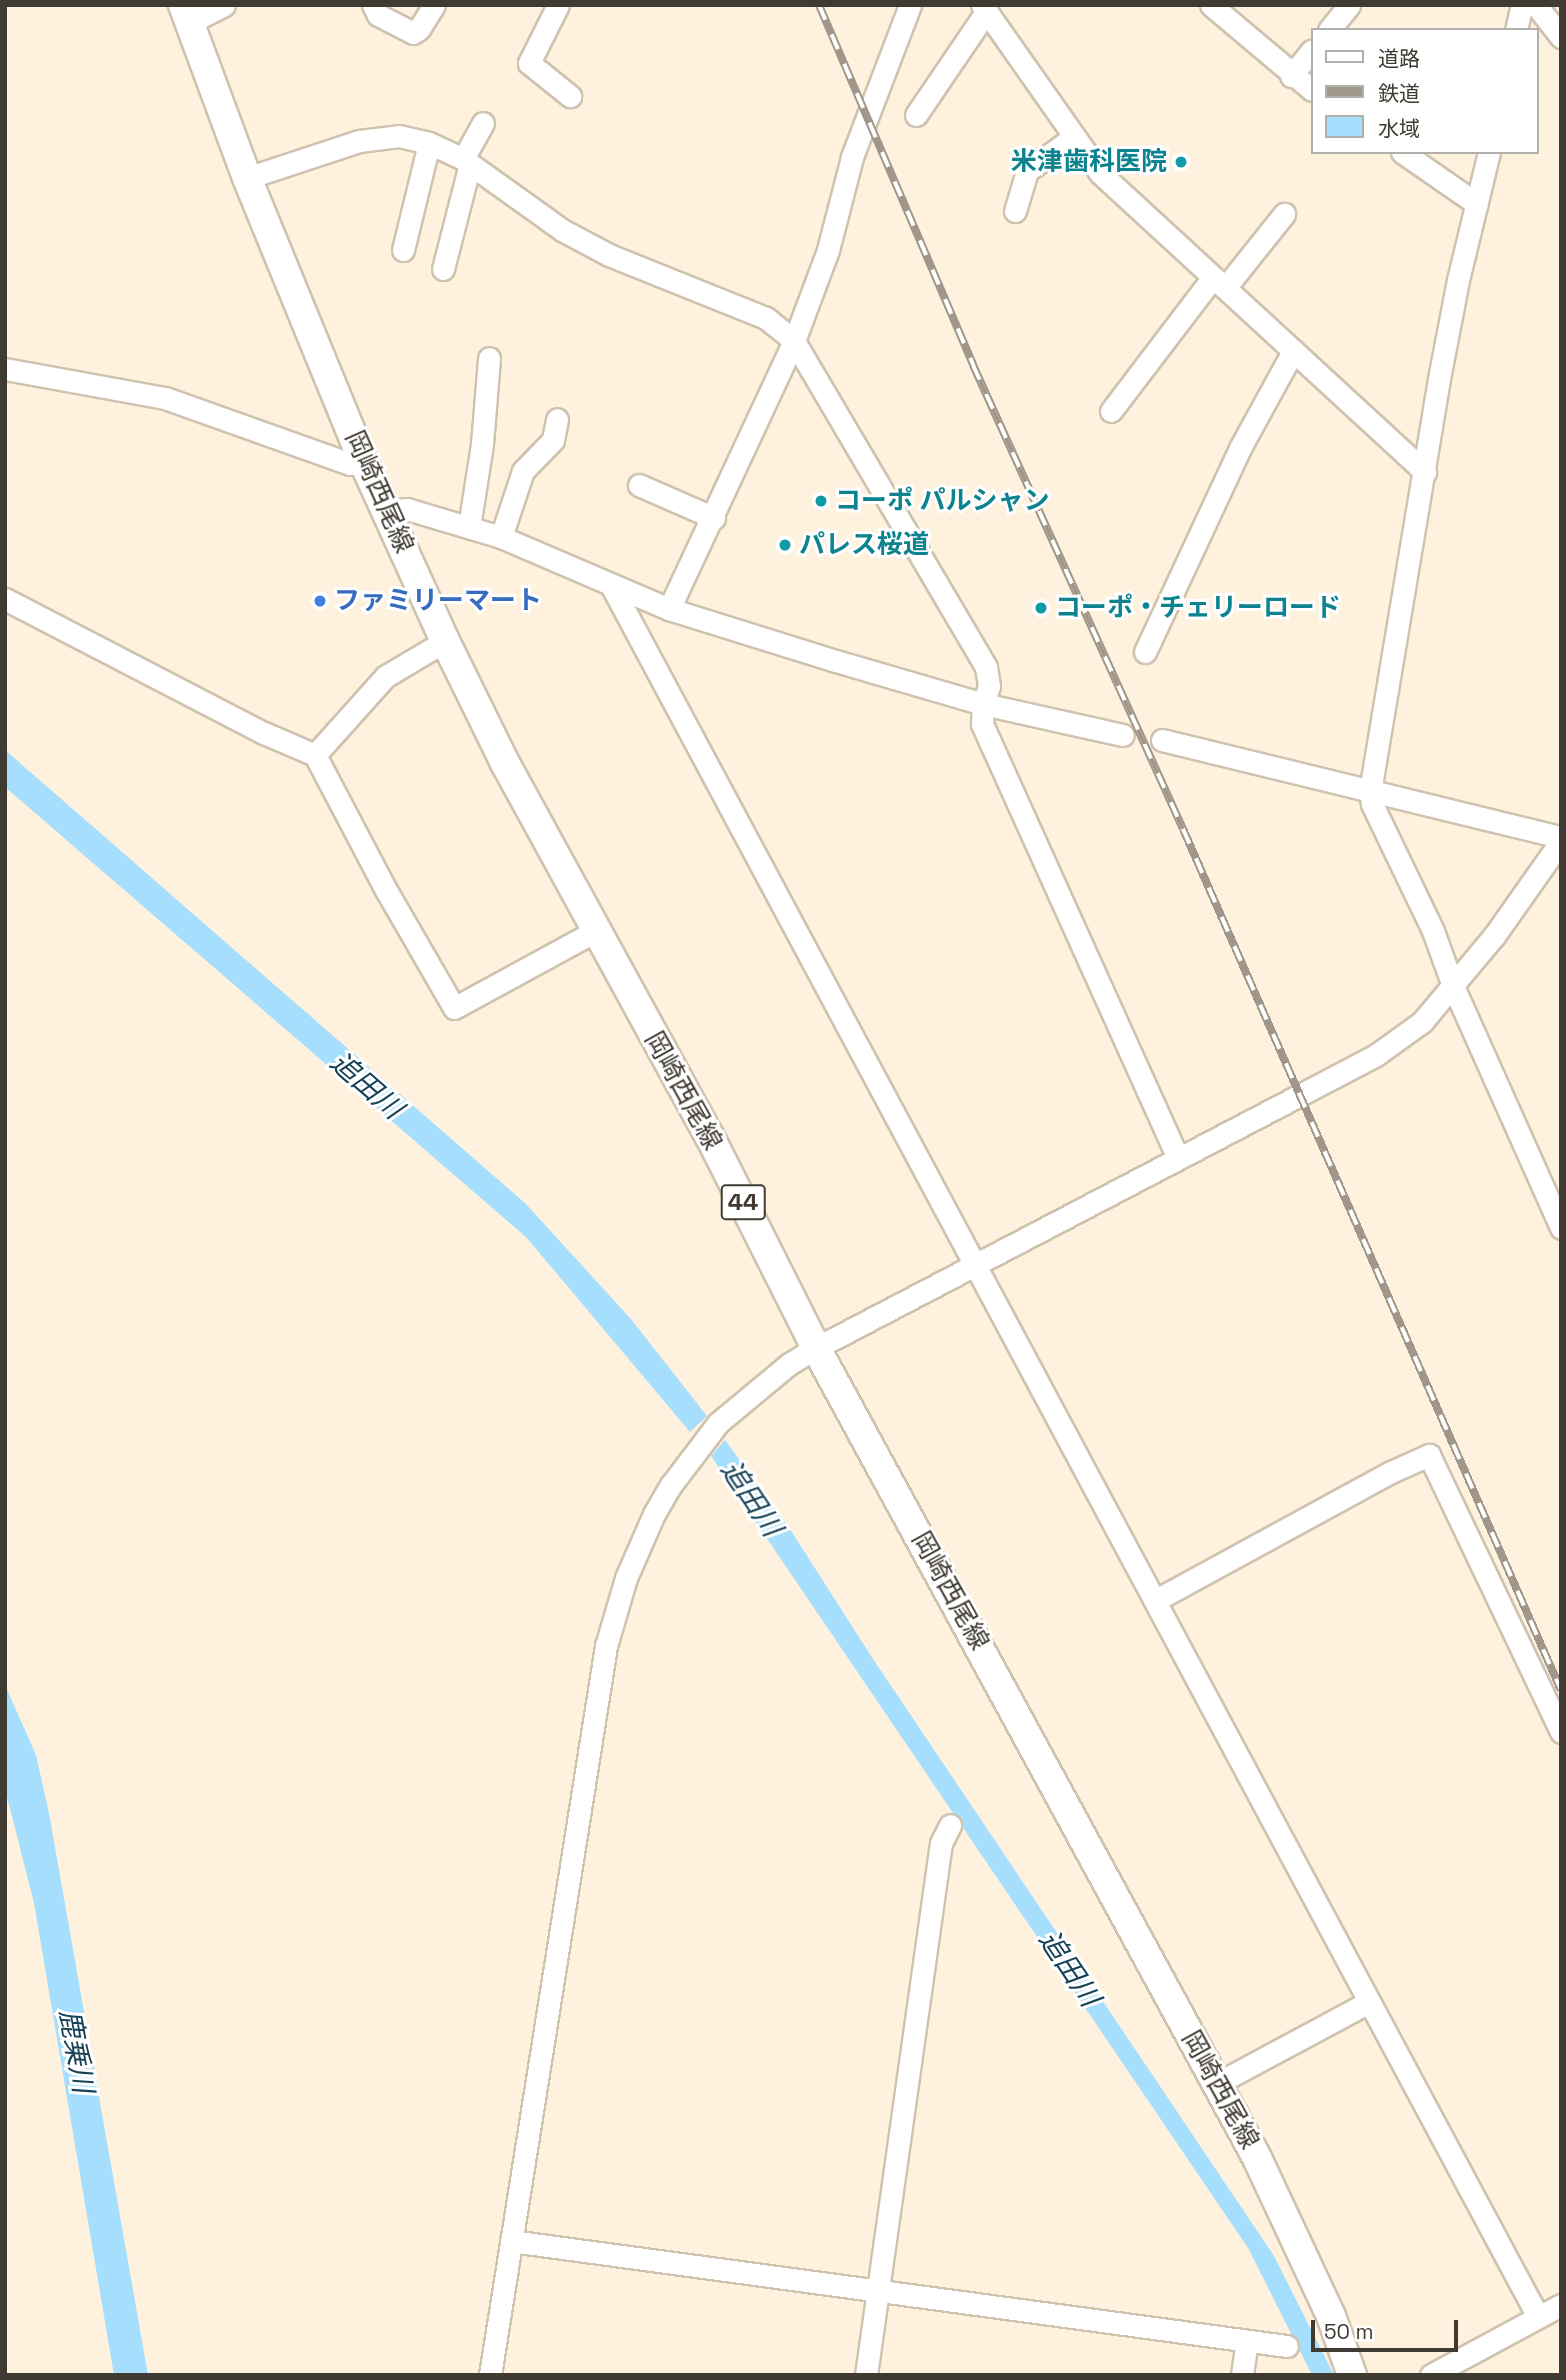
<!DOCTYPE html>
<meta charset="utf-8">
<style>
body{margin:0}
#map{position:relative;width:1566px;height:2380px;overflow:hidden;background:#fef1de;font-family:"Space Grotesk","Noto Sans JP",sans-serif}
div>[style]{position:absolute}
.water>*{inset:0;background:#a6dffe}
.roads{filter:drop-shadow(2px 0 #cfc2af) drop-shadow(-2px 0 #cfc2af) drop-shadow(0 2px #cfc2af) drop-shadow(0 -2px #cfc2af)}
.minor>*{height:21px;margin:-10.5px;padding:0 10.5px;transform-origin:10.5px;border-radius:10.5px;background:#fff}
.major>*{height:28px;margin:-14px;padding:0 14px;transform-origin:14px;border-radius:14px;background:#fff}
.rail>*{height:8px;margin-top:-4px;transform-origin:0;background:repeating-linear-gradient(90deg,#fff 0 16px,#a0978a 0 32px);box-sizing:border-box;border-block:2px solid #a0978a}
.dots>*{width:19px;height:19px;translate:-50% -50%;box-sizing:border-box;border:4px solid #fff;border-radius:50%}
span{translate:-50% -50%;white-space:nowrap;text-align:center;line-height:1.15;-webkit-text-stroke:6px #fff;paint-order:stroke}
.shield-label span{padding:2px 5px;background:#fff;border:2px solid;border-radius:5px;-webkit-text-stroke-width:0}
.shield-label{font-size:24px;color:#3f3a32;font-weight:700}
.culture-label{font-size:26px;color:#0d838f;font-weight:700}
.right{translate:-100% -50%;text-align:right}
.left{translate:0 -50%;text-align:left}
.street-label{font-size:26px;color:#3f3a32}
.shop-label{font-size:26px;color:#366cbe;font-weight:700}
.water-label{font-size:28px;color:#154156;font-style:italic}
.frame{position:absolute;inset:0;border:7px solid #3f3a32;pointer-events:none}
.legend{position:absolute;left:1311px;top:28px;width:228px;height:126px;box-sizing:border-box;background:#fff;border:2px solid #b2b0ad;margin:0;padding:9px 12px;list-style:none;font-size:21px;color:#3f3a32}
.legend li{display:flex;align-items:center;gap:14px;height:35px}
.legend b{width:35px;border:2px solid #b2b0ad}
.scale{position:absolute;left:1311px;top:2320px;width:147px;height:32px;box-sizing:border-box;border:4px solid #3f3a32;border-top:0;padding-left:9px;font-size:21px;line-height:24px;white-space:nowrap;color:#3f3a32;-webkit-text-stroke:5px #fff;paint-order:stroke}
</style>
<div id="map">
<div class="water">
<i style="clip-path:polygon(5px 750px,525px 1203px,630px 1318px,707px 1416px,690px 1432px,526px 1237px,5px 787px)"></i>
<i style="clip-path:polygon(725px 1440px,788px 1526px,871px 1656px,1274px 2256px,1334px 2375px,1312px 2375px,1248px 2248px,711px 1456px)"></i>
<i style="clip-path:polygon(5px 1685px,36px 1755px,49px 1813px,148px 2375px,114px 2375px,34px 1903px,5px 1789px)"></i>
</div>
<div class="roads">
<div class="minor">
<i style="left:373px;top:5px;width:11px;rotate:63deg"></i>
<i style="left:378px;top:15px;width:39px;rotate:27deg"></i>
<i style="left:413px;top:33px;width:7px;rotate:-34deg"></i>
<i style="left:419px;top:29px;width:28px;rotate:-58deg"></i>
<i style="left:558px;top:5px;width:65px;rotate:116.6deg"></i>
<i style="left:529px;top:63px;width:53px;rotate:38.8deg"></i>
<i style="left:982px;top:5px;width:205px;rotate:54.9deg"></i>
<i style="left:1100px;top:173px;width:442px;rotate:42.6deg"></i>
<i style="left:1211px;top:5px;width:132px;rotate:40.1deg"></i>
<i style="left:1536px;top:5px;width:41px;rotate:52deg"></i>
<i style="left:189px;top:23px;width:39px;rotate:-27deg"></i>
<i style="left:1329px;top:30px;width:32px;rotate:-51deg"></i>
<i style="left:1516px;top:30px;width:26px;rotate:-77deg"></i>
<i style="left:1291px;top:76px;width:33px;rotate:-51deg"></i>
<i style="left:916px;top:115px;width:125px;rotate:-55.8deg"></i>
<i style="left:1402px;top:152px;width:91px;rotate:34.7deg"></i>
<i style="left:1489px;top:152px;width:132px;rotate:103.6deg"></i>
<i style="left:1458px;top:280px;width:101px;rotate:100.9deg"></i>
<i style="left:1439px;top:379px;width:417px;rotate:99.5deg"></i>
<i style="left:1370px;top:790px;width:14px;rotate:82deg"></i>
<i style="left:1372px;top:804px;width:141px;rotate:64.3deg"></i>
<i style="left:1433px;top:931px;width:59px;rotate:70deg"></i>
<i style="left:1453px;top:986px;width:265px;rotate:65.9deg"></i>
<i style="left:463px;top:159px;width:41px;rotate:-60.9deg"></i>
<i style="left:247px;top:178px;width:118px;rotate:-18.3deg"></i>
<i style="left:359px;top:141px;width:40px;rotate:-7.1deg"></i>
<i style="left:399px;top:136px;width:31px;rotate:13deg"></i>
<i style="left:429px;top:143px;width:38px;rotate:25deg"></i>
<i style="left:463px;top:159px;width:122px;rotate:35.6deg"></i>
<i style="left:562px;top:230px;width:53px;rotate:28deg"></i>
<i style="left:609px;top:255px;width:169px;rotate:21.9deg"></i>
<i style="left:766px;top:318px;width:36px;rotate:39deg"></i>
<i style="left:794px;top:341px;width:378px;rotate:59.5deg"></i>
<i style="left:986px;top:667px;width:19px;rotate:81deg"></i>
<i style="left:989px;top:686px;width:19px;rotate:108deg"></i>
<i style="left:983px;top:704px;width:20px;rotate:93deg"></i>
<i style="left:982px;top:724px;width:476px;rotate:65.7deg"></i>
<i style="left:1015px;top:211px;width:42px;rotate:-73.3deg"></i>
<i style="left:1027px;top:171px;width:58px;rotate:-35.9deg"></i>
<i style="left:403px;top:250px;width:110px;rotate:-76.3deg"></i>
<i style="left:443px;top:269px;width:108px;rotate:-75.6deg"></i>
<i style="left:1225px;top:288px;width:95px;rotate:-51.4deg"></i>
<i style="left:5px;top:369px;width:163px;rotate:10.3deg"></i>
<i style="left:165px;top:398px;width:196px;rotate:19.6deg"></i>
<i style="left:350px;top:464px;width:13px;rotate:-13deg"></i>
<i style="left:1111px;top:411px;width:168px;rotate:-52.7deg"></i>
<i style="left:639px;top:485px;width:82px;rotate:23.7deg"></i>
<i style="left:388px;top:511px;width:19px;rotate:-6deg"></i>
<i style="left:407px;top:509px;width:98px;rotate:16.6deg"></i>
<i style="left:501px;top:537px;width:183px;rotate:23.2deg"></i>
<i style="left:669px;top:609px;width:175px;rotate:17.3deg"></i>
<i style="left:836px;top:661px;width:153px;rotate:16.3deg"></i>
<i style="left:983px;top:704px;width:143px;rotate:12.5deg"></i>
<i style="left:469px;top:527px;width:84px;rotate:-81.1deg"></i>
<i style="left:482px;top:444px;width:86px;rotate:-85.3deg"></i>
<i style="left:501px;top:537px;width:70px;rotate:-71.6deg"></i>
<i style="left:523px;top:471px;width:43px;rotate:-45.9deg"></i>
<i style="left:553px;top:440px;width:21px;rotate:-79deg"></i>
<i style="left:611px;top:585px;width:1964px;rotate:61.84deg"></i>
<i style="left:5px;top:599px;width:292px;rotate:27.4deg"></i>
<i style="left:264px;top:733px;width:56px;rotate:23.3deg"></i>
<i style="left:315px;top:755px;width:153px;rotate:62.3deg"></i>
<i style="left:386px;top:890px;width:136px;rotate:60deg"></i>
<i style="left:454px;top:1008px;width:161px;rotate:-28.6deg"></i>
<i style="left:669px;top:609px;width:296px;rotate:-65deg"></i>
<i style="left:794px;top:341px;width:97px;rotate:-69.5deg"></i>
<i style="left:828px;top:250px;width:96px;rotate:-75.5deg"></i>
<i style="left:852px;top:157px;width:163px;rotate:-69.1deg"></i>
<i style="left:1145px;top:652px;width:225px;rotate:-65deg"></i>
<i style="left:1240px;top:448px;width:111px;rotate:-61.3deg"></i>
<i style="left:1162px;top:740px;width:411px;rotate:13.7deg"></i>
<i style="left:315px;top:755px;width:106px;rotate:-48.1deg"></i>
<i style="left:386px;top:676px;width:69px;rotate:-30.7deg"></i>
<i style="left:1156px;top:1600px;width:268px;rotate:-28.6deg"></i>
<i style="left:1391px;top:1472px;width:42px;rotate:-24.1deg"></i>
<i style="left:1429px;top:1455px;width:307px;rotate:64.5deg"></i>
<i style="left:1216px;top:2084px;width:174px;rotate:-28.2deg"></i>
<i style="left:511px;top:2241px;width:783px;rotate:7.71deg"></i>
<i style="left:490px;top:2375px;width:738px;rotate:-80.96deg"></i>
<i style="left:606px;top:1646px;width:71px;rotate:-73.6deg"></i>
<i style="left:626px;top:1578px;width:70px;rotate:-66.4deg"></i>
<i style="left:654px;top:1514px;width:34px;rotate:-60deg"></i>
<i style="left:671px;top:1485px;width:78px;rotate:-52.8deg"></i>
<i style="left:718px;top:1423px;width:92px;rotate:-39.7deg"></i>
<i style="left:789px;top:1364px;width:31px;rotate:-31deg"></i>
<i style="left:816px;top:1348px;width:544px;rotate:-27.6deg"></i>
<i style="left:1298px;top:1096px;width:88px;rotate:-27.7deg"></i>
<i style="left:1376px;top:1055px;width:57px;rotate:-35.7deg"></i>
<i style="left:1422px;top:1022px;width:112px;rotate:-50.1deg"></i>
<i style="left:1494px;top:936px;width:116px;rotate:-54.8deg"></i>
<i style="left:866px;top:2375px;width:537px;rotate:-81.98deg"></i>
<i style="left:941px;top:1843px;width:20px;rotate:-63deg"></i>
<i style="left:1242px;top:2375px;width:34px;rotate:-82deg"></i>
<i style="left:1431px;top:2375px;width:148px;rotate:-28.3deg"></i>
</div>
<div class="major">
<i style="left:183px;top:5px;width:184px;rotate:69.7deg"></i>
<i style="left:247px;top:178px;width:306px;rotate:67.7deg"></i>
<i style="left:363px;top:461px;width:198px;rotate:65.5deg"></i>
<i style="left:445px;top:641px;width:136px;rotate:63.8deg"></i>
<i style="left:505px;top:763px;width:426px;rotate:61.3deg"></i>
<i style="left:710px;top:1137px;width:236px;rotate:63.3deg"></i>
<i style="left:816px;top:1348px;width:922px;rotate:61.43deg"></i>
<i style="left:1257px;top:2158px;width:174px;rotate:64.9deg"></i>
<i style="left:1331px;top:2316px;width:63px;rotate:70.4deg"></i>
</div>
</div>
<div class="rail">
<i style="left:819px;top:5px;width:392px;rotate:66.8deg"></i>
<i style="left:973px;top:365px;width:509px;rotate:65.65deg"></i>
<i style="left:1183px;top:829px;width:940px;rotate:66.3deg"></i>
</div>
<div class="dots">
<i style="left:1181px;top:162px;background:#0f9aa8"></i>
<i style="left:821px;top:501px;background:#0f9aa8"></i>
<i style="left:785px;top:545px;background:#0f9aa8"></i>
<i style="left:320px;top:601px;background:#3f7fe0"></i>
<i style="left:1041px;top:608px;background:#0f9aa8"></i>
</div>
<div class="shield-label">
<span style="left:743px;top:1202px">44</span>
</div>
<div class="culture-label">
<span class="right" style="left:1167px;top:162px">米津歯科医院</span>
<span class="left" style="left:835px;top:501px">コーポ パルシャン</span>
<span class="left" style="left:799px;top:545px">パレス桜道</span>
<span class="left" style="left:1055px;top:608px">コーポ・チェリーロード</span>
</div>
<div class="street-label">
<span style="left:379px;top:492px;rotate:66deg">岡崎西尾線</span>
<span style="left:683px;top:1091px;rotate:61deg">岡崎西尾線</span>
<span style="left:950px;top:1591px;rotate:61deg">岡崎西尾線</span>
<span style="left:1220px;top:2090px;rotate:61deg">岡崎西尾線</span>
</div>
<div class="shop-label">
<span class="left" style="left:334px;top:601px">ファミリーマート</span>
</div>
<div class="water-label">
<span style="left:367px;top:1085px;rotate:41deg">追田川</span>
<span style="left:752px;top:1498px;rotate:56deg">追田川</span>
<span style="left:1070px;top:1968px;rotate:56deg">追田川</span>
<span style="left:77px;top:2051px;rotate:80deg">鹿乗川</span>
</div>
<div class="frame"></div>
<ul class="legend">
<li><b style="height:9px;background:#fff"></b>道路</li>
<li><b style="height:9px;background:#a0978a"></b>鉄道</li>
<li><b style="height:19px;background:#a6dffe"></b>水域</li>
</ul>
<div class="scale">50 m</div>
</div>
